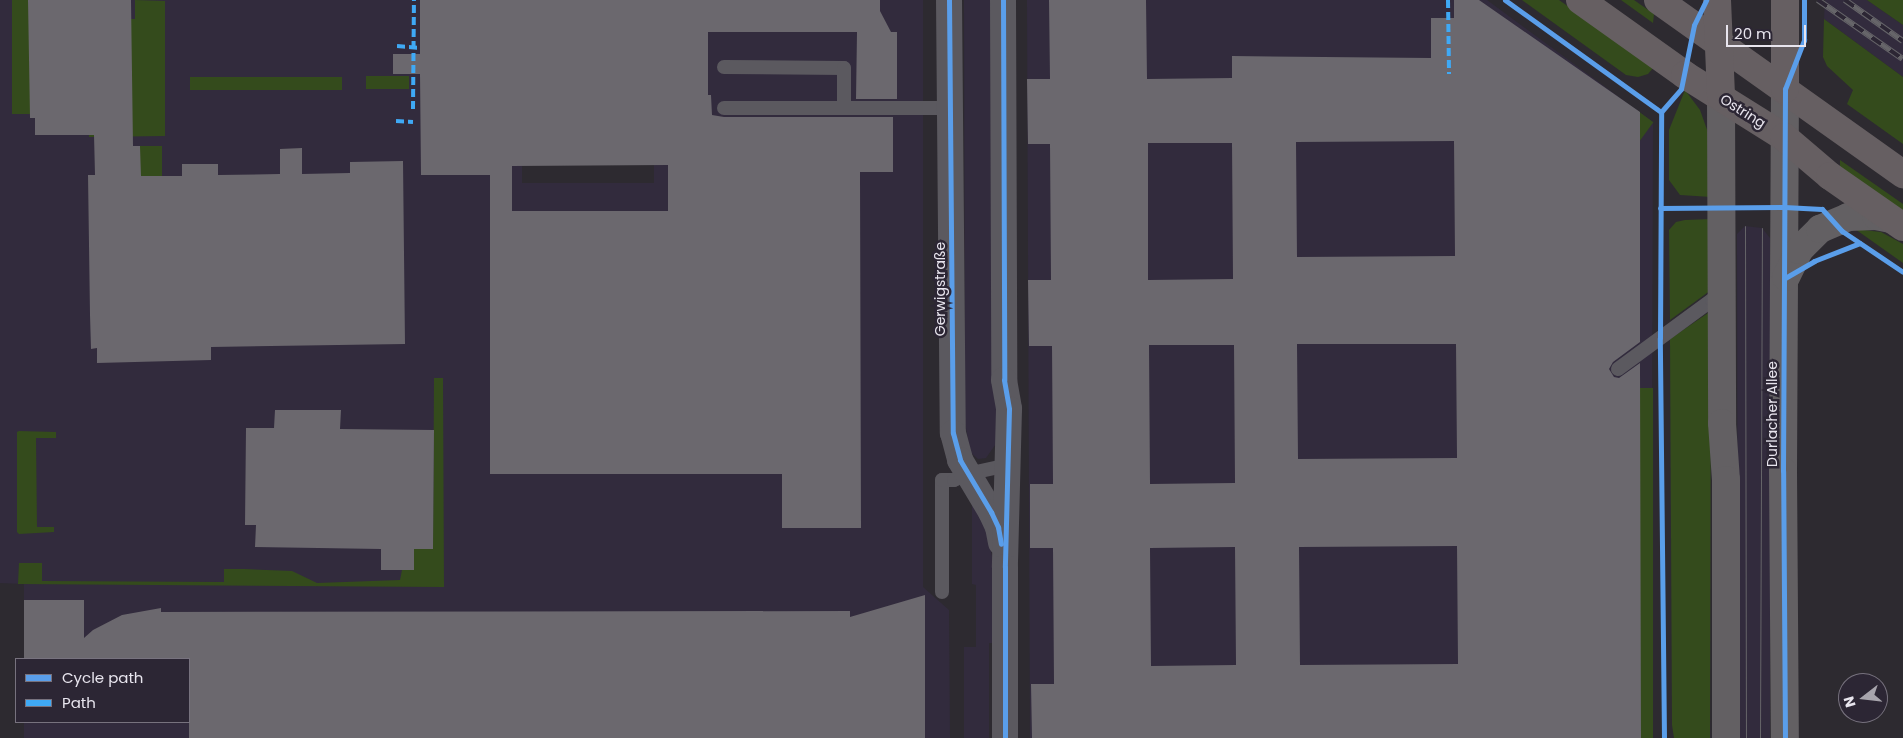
<!DOCTYPE html>
<meta charset="utf-8">
<style>
body{margin:0}
#map{position:relative;width:1903px;height:738px;overflow:hidden;background:#2d2a30;font-family:Poppins,sans-serif}
div>[style]{position:absolute}
.built>*{inset:0;background:#322b3d}
.green>*{inset:0;background:#344b1c;transform-origin:0 0}
.building>*{inset:0;background:#6b686e}
.lane>*{height:14px;margin:-7px;padding:0 7px;transform-origin:7px;border-radius:7px;background:#5b595f}
.street>*{height:26px;margin:-13px;padding:0 13px;transform-origin:13px;border-radius:13px;background:#5b595f}
.secondary>*{height:28px;margin:-14px;padding:0 14px;transform-origin:14px;border-radius:14px;background:#636063}
.primary>*{height:28px;margin:-14px;padding:0 14px;transform-origin:14px;border-radius:14px;background:#665f62}
.tram>*{height:1px;margin:-0.5px;padding:0 0.5px;transform-origin:0.5px;border-radius:0.5px;background:#666569}
.rail>*{height:5.5px;margin-top:-2.75px;transform-origin:0;background:repeating-linear-gradient(90deg,#2c2634 0 11px,#666569 0 22px);box-sizing:border-box;border-block:1px solid #666569}
.quiet>*{height:4px;margin-top:-2px;transform-origin:0;background:repeating-linear-gradient(90deg,#3fa9f5 0 8px,transparent 0 12px)}
.cycleway>*{height:5px;margin:-2.5px;padding:0 2.5px;transform-origin:2.5px;border-radius:2.5px;background:#5a9eea}
span{translate:-50% -50%;white-space:nowrap;text-align:center;line-height:1.15;-webkit-text-stroke:5px #2c2634;paint-order:stroke}
.street-label{font-size:14px;color:#e8e5ee}
.legend{position:absolute;left:15px;top:658px;width:175px;height:65px;box-sizing:border-box;background:#2c2634;border:1px solid #77727e;margin:0;padding:6px 9px;list-style:none;font-size:15px;color:#e8e5ee}
.legend li{display:flex;align-items:center;gap:10px;height:25px}
.legend b{width:25px;border:1px solid #77727e}
.north{position:absolute;left:1838px;top:673px;width:50px;height:50px;box-sizing:border-box;background:#2c2634;border:1px solid #77727e;border-radius:50%;rotate:254deg;font-size:14px;font-weight:700;line-height:20px;text-align:center;color:#e8e5ee}
.north::after{content:'';display:block;margin:auto;width:18px;height:22px;background:#a7a4ac;clip-path:polygon(50% 0,100% 100%,50% 72%,0 100%)}
.scale{position:absolute;left:1726px;top:25px;width:80px;height:22px;box-sizing:border-box;border:2px solid #e8e5ee;border-top:0;padding-left:6px;font-size:15px;line-height:18px;white-space:nowrap;color:#e8e5ee;-webkit-text-stroke:4px #2c2634;paint-order:stroke}
</style>
<div id="map">
<div class="built">
<i style="clip-path:polygon(0 0,522px 0,522px 183px,654px 183px,654px 0,923px 0,923px 587px,949px 610px,950px 738px,24px 738px,24px 722px,189px 722px,189px 659px,24px 659px,24px 584px,0 583px)"></i>
<i style="clip-path:polygon(964px 0,993px 0,998px 441px,986px 458px,978px 459px,971px 453px,965px 424px)"></i>
<i style="clip-path:polygon(1027px 0,1487px 0,1653px 122px,1651px 738px,1030px 738px)"></i>
<i style="clip-path:polygon(1825px 0,1867px 0,1903px 25px,1903px 77px,1824px 19px)"></i>
<i style="clip-path:polygon(1745px 226px,1762px 228px,1770px 238px,1770px 738px,1738px 738px,1737px 234px)"></i>
<i style="clip-path:polygon(972px 503px,985px 527px,994px 564px,992px 643px,989px 643px,989px 738px,964px 738px,964px 647px,976px 647px,976px 585px,972px 584px)"></i>
</div>
<div class="green">
<i style="left:12px;top:0;width:22px;height:114px"></i>
<i style="clip-path:polygon(135px 0,165px 1px,165px 136px,89px 137px,89px 125px,126px 19px,135px 19px)"></i>
<i style="clip-path:polygon(1522px 0,1559px 0,1654px 67px,1648px 74px,1638px 77px,1626px 75px)"></i>
<i style="clip-path:polygon(1621px 0,1634px 0,1654px 14px,1653px 23px)"></i>
<i style="clip-path:polygon(1867px 0,1903px 0,1903px 25px)"></i>
<i style="clip-path:polygon(1824px 19px,1903px 77px,1903px 144px,1847px 104px,1853px 90px,1827px 66px,1823px 57px)"></i>
<i style="left:366px;top:76px;width:43px;height:13px"></i>
<i style="left:190px;top:77px;width:152px;height:13px"></i>
<i style="clip-path:polygon(1685px 90px,1700px 110px,1710px 138px,1711px 197px,1680px 195px,1669px 180px,1669px 130px)"></i>
<i style="left:1638px;top:111px;width:19px;height:232px;rotate:36deg"></i>
<i style="left:140px;top:146px;width:22px;height:30px"></i>
<i style="clip-path:polygon(1840px 160px,1903px 204px,1903px 213px,1840px 168px)"></i>
<i style="clip-path:polygon(1712px 219px,1711px 290px,1670px 320px,1669px 230px,1676px 222px,1685px 220px)"></i>
<i style="clip-path:polygon(1855px 229px,1881px 232px,1903px 244px,1903px 263px)"></i>
<i style="clip-path:polygon(1711px 311px,1710px 738px,1674px 738px,1672px 725px,1670px 339px)"></i>
<i style="clip-path:polygon(434px 378px,443px 378px,444px 587px,18px 584px,19px 563px,42px 563px,42px 581px,224px 582px,224px 569px,244px 569px,292px 571px,317px 583px,400px 580px,402px 570px,414px 549px,433px 549px)"></i>
<i style="left:1638px;top:388px;width:15px;height:350px"></i>
<i style="clip-path:polygon(19px 431px,56px 432px,56px 438px,36px 438px,37px 527px,54px 527px,54px 532px,19px 534px,17px 532px,17px 432px)"></i>
</div>
<div class="building">
<i style="clip-path:polygon(28px 0,131px 0,133px 146px,140px 146px,141px 176px,182px 176px,182px 164px,218px 164px,218px 175px,280px 174px,280px 149px,302px 148px,302px 174px,350px 173px,350px 162px,403px 161px,405px 344px,211px 347px,211px 360px,97px 363px,97px 348px,91px 349px,90px 315px,88px 175px,95px 175px,94px 135px,35px 135px,35px 118px,30px 118px)"></i>
<i style="clip-path:polygon(evenodd,420px 0,880px 0,880px 11px,891px 32px,897px 32px,897px 99px,856px 99px,857px 32px,708px 32px,708px 95px,711px 95px,712px 115px,724px 117px,893px 117px,893px 172px,860px 172px,861px 528px,782px 528px,782px 474px,490px 474px,490px 175px,421px 175px,420px 74px,393px 74px,393px 54px,420px 54px,420px 0,668px 165px,668px 211px,512px 211px,512px 166px,668px 165px)"></i>
<i style="clip-path:polygon(evenodd,1049px 0,1146px 0,1147px 79px,1232px 78px,1232px 56px,1431px 58px,1431px 18px,1454px 18px,1454px 0,1479px 0,1640px 112px,1640px 342px,1613px 362px,1609px 369px,1614px 377px,1619px 378px,1640px 363px,1641px 738px,1032px 738px,1031px 684px,1054px 684px,1053px 548px,1030px 548px,1030px 484px,1053px 484px,1052px 346px,1029px 346px,1028px 280px,1051px 280px,1050px 144px,1028px 144px,1027px 79px,1050px 79px,1049px 0,1454px 141px,1455px 256px,1297px 257px,1296px 142px,1454px 141px,1049px 0,1148px 143px,1232px 143px,1233px 279px,1148px 280px,1148px 143px,1049px 0,1297px 344px,1456px 344px,1457px 458px,1298px 459px,1297px 344px,1049px 0,1149px 345px,1234px 345px,1235px 483px,1150px 484px,1149px 345px,1049px 0,1457px 546px,1458px 664px,1300px 665px,1299px 547px,1457px 546px,1049px 0,1235px 547px,1236px 665px,1151px 666px,1150px 548px,1235px 547px)"></i>
<i style="clip-path:polygon(275px 410px,341px 410px,340px 429px,434px 430px,433px 549px,414px 549px,414px 570px,381px 570px,381px 549px,255px 547px,256px 525px,245px 525px,246px 428px,274px 428px)"></i>
<i style="clip-path:polygon(925px 595px,925px 738px,189px 738px,189px 659px,24px 659px,24px 600px,84px 600px,84px 638px,93px 630px,122px 615px,161px 608px,161px 612px,850px 611px,850px 617px)"></i>
</div>
<div class="lane">
<i style="left:724px;top:67px;width:120px;rotate:0.5deg"></i>
<i style="left:844px;top:68px;width:40px;rotate:90deg"></i>
<i style="left:724px;top:108px;width:227px"></i>
<i style="left:1618px;top:369px;width:117px;rotate:-36.3deg"></i>
<i style="left:1712px;top:300px;width:11px;rotate:-15deg"></i>
<i style="left:942px;top:592px;width:112px;rotate:-90deg"></i>
<i style="left:942px;top:480px;width:12px"></i>
<i style="left:954px;top:480px;width:14px;rotate:-25deg"></i>
<i style="left:967px;top:474px;width:42px;rotate:-12.4deg"></i>
</div>
<div class="street">
<i style="left:949px;top:0;width:433px;rotate:89.5deg"></i>
<i style="left:953px;top:433px;width:28px;rotate:75deg"></i>
<i style="left:960px;top:460px;width:61px;rotate:59.2deg"></i>
<i style="left:991px;top:512px;width:17px;rotate:65deg"></i>
<i style="left:998px;top:527px;width:16px;rotate:79deg"></i>
<i style="left:1003px;top:0;width:380px;rotate:89.8deg"></i>
<i style="left:1004px;top:380px;width:29px;rotate:80deg"></i>
<i style="left:1009px;top:409px;width:158px;rotate:91.5deg"></i>
<i style="left:1005px;top:567px;width:171px;rotate:90deg"></i>
</div>
<div class="secondary">
<i style="left:1785px;top:89px;width:382px;rotate:90.3deg"></i>
<i style="left:1783px;top:471px;width:267px;rotate:89.6deg"></i>
<i style="left:1721px;top:97px;width:326px;rotate:89.8deg"></i>
<i style="left:1722px;top:423px;width:57px;rotate:86deg"></i>
<i style="left:1726px;top:480px;width:258px;rotate:90deg"></i>
<i style="left:1786px;top:277px;width:30px;rotate:-64deg"></i>
<i style="left:1799px;top:250px;width:30px;rotate:-45deg"></i>
<i style="left:1820px;top:229px;width:30px;rotate:-23deg"></i>
<i style="left:1848px;top:217px;width:28px;rotate:-2deg"></i>
<i style="left:1876px;top:216px;width:14px;rotate:12deg"></i>
</div>
<div class="primary">
<i style="left:1580px;top:0;width:129px;rotate:35.5deg"></i>
<i style="left:1685px;top:75px;width:117px;rotate:32.1deg"></i>
<i style="left:1784px;top:137px;width:60px;rotate:40.3deg"></i>
<i style="left:1830px;top:176px;width:89px;rotate:34.9deg"></i>
<i style="left:1658px;top:0;width:301px;rotate:35.4deg"></i>
<i style="left:1717px;top:0;width:97px;rotate:87.6deg"></i>
<i style="left:1785px;top:89px;width:89px;rotate:-90deg"></i>
</div>
<div class="tram">
<i style="left:1745px;top:226px;width:512px;rotate:89.89deg"></i>
<i style="left:1760px;top:738px;width:510px;rotate:-89.78deg"></i>
</div>
<div class="rail">
<i style="left:1818px;top:0;width:103px;rotate:34.8deg"></i>
<i style="left:1845px;top:0;width:71px;rotate:35.3deg"></i>
</div>
<div class="quiet">
<i style="left:1448px;top:0;width:74px;rotate:89.2deg"></i>
<i style="left:397px;top:46px;width:23px;rotate:5deg"></i>
<i style="left:413px;top:109px;width:109px;rotate:-89.5deg"></i>
<i style="left:396px;top:121px;width:17px;rotate:3deg"></i>
</div>
<div class="cycleway">
<i style="left:949px;top:0;width:433px;rotate:89.5deg"></i>
<i style="left:953px;top:433px;width:28px;rotate:75deg"></i>
<i style="left:960px;top:460px;width:61px;rotate:59.2deg"></i>
<i style="left:991px;top:512px;width:17px;rotate:65deg"></i>
<i style="left:998px;top:527px;width:17px;rotate:80deg"></i>
<i style="left:1003px;top:0;width:380px;rotate:89.8deg"></i>
<i style="left:1004px;top:380px;width:29px;rotate:80deg"></i>
<i style="left:1009px;top:409px;width:158px;rotate:91.5deg"></i>
<i style="left:1005px;top:567px;width:171px;rotate:90deg"></i>
<i style="left:1505px;top:0;width:192px;rotate:35.7deg"></i>
<i style="left:1660px;top:208px;width:124px;rotate:-0.5deg"></i>
<i style="left:1784px;top:207px;width:38px;rotate:3deg"></i>
<i style="left:1822px;top:209px;width:30px;rotate:48deg"></i>
<i style="left:1842px;top:231px;width:73px;rotate:33.9deg"></i>
<i style="left:1785px;top:278px;width:34px;rotate:-30deg"></i>
<i style="left:1814px;top:261px;width:49px;rotate:-21.4deg"></i>
<i style="left:1664px;top:738px;width:400px;rotate:-90.6deg"></i>
<i style="left:1660px;top:338px;width:226px;rotate:-89.7deg"></i>
<i style="left:1661px;top:112px;width:30px;rotate:-49deg"></i>
<i style="left:1681px;top:89px;width:65px;rotate:-78.5deg"></i>
<i style="left:1694px;top:25px;width:28px;rotate:-64deg"></i>
<i style="left:1785px;top:738px;width:267px;rotate:-90.4deg"></i>
<i style="left:1783px;top:471px;width:382px;rotate:-89.7deg"></i>
<i style="left:1785px;top:89px;width:53px;rotate:-68.8deg"></i>
<i style="left:1804px;top:40px;width:40px;rotate:-90deg"></i>
</div>
<div class="street-label">
<span style="left:1743px;top:111px;rotate:32deg">Ostring</span>
<span style="left:940px;top:289px;rotate:-90deg">Gerwigstraße</span>
<span style="left:1772px;top:414px;rotate:-90deg">Durlacher Allee</span>
</div>
<ul class="legend">
<li><b style="height:6px;background:#5a9eea"></b>Cycle path</li>
<li><b style="height:6px;background:#3fa9f5"></b>Path</li>
</ul>
<div class="north">N</div>
<div class="scale">20 m</div>
</div>
